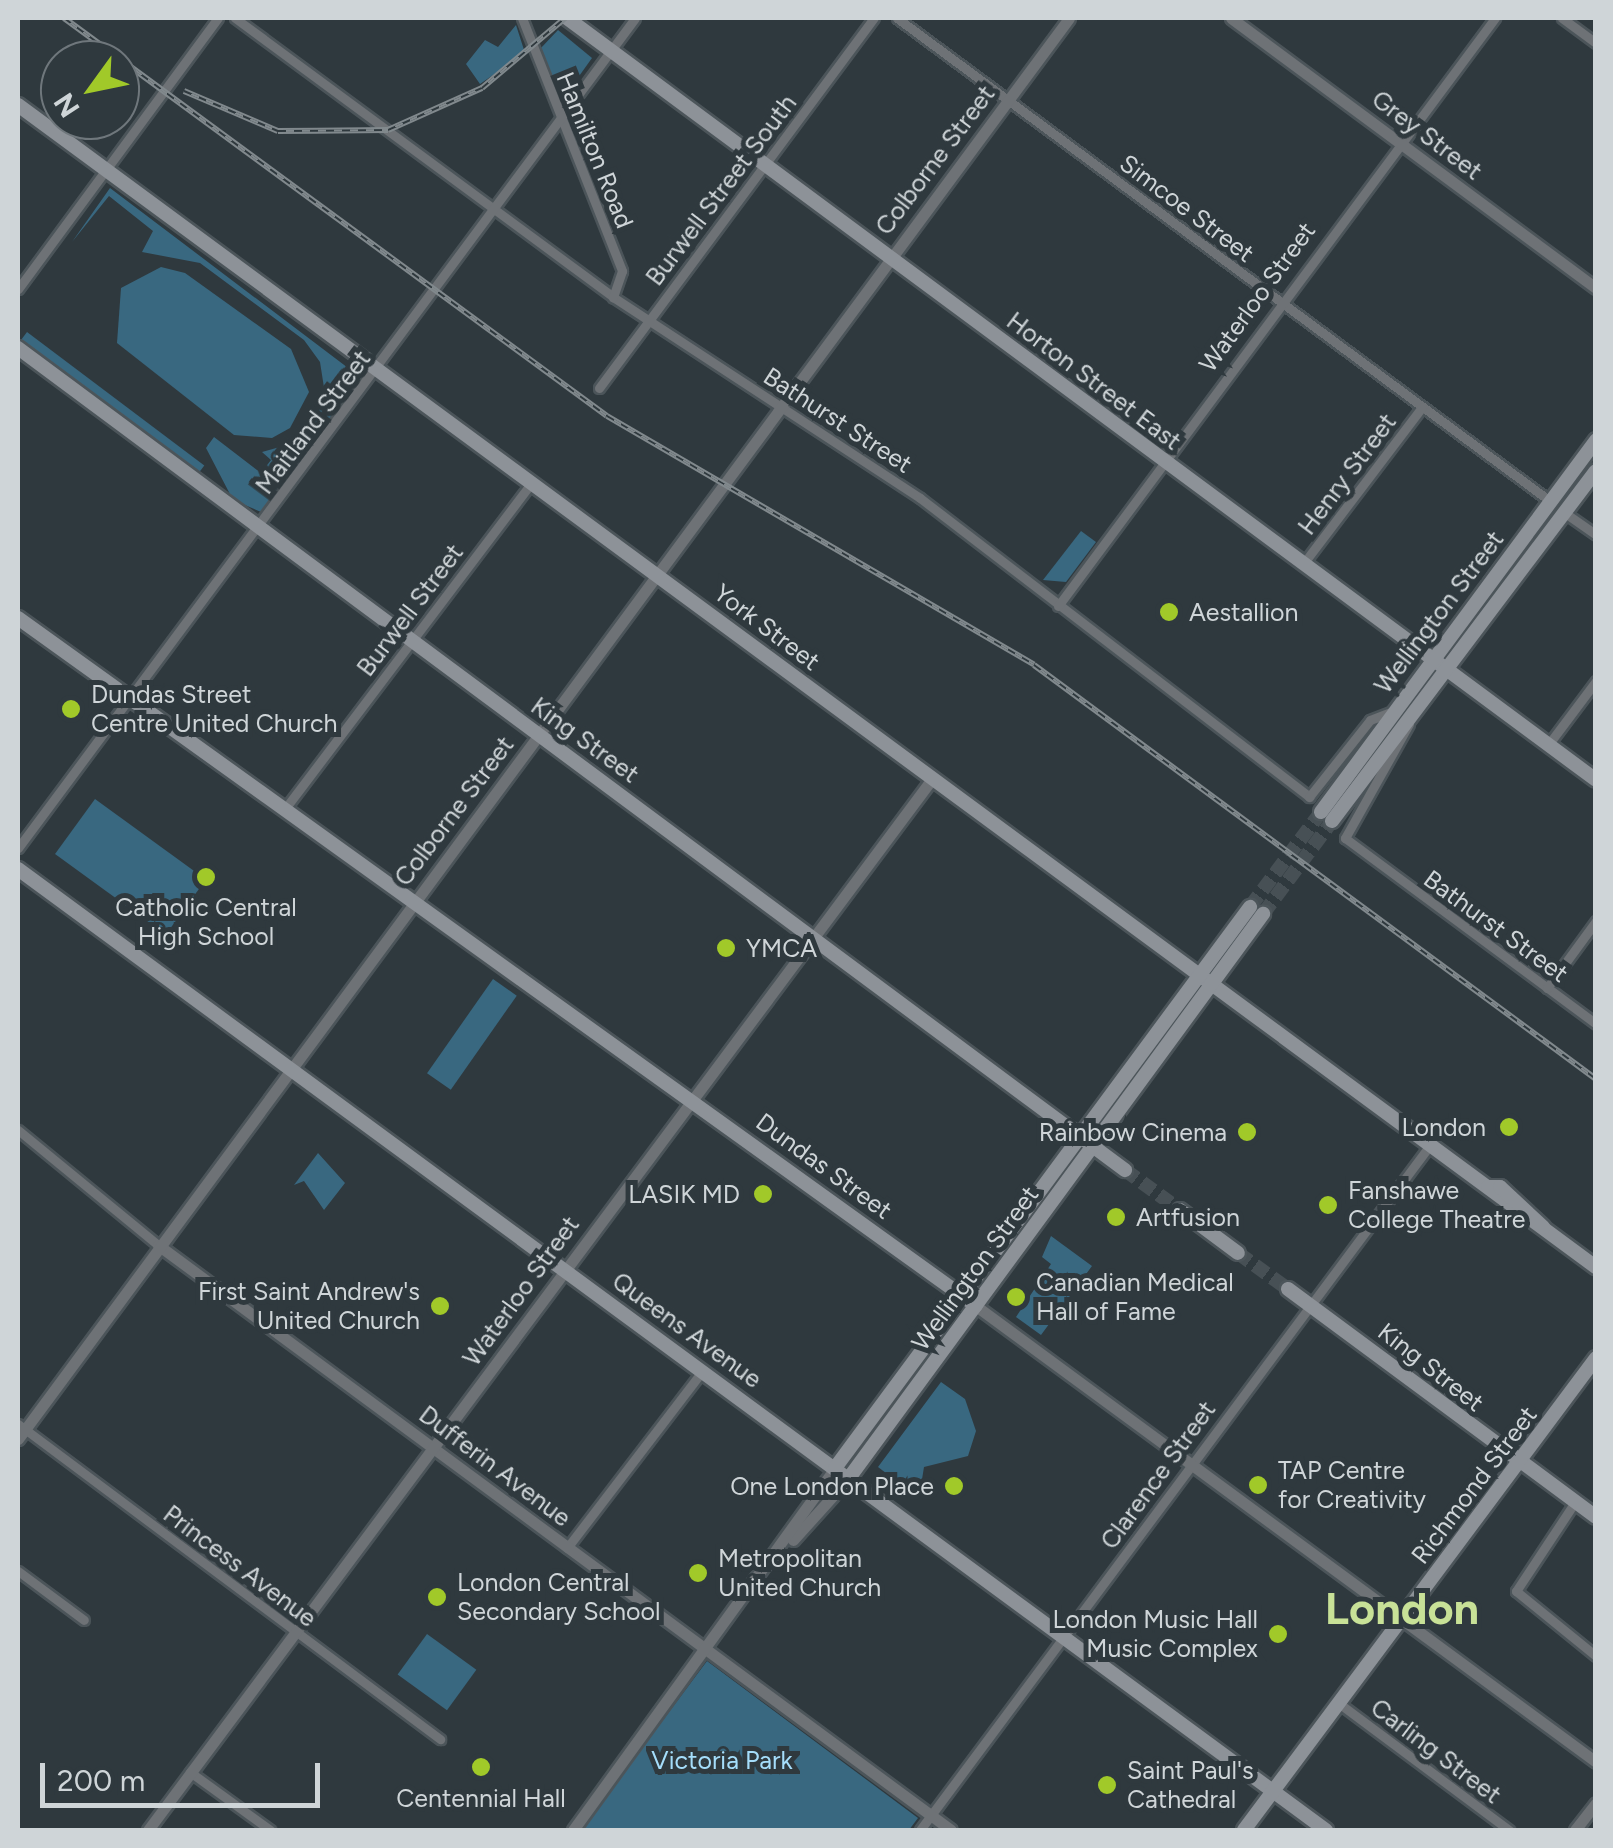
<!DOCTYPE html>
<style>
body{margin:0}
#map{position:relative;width:1613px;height:1848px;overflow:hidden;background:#2f393e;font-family:Figtree,sans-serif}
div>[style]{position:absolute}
.green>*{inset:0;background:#396880;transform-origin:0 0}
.secondary-tunnel>*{height:14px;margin-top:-7px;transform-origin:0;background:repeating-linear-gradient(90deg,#475055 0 14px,transparent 0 21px)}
.roads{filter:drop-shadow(2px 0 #4c555a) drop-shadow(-2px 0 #4c555a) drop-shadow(0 2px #4c555a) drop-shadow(0 -2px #4c555a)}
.minor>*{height:9px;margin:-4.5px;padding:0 4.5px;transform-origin:4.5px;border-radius:4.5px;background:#6e7276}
.tertiary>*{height:11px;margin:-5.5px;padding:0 5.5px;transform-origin:5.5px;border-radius:5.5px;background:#6e7276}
.secondary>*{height:14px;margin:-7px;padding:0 7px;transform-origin:7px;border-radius:7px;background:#8d9298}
.rail>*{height:6px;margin-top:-3px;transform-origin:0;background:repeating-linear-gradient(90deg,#2f393e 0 8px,#81898d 0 16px);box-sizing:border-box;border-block:2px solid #81898d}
.dots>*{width:28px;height:28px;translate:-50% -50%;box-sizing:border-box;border:5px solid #2f393e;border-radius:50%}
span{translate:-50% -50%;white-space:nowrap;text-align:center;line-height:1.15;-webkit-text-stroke:10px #2f393e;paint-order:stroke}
.street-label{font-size:25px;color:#cfd5d8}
.poi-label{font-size:25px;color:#cfd5d8}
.left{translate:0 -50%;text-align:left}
.right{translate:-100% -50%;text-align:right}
.park-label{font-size:25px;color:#a5ddfa}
.town-label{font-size:45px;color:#c8e197;font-weight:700}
.frame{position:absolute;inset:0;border:20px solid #cfd5d8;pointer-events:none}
.north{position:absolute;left:40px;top:40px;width:100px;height:100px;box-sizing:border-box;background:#2f393e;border:2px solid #6f777c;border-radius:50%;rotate:237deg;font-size:28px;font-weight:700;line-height:40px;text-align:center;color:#cfd5d8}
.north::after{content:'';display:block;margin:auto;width:35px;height:45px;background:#a1c929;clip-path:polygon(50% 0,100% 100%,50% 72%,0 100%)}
.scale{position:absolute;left:40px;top:1763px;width:280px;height:45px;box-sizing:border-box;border:5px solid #cfd5d8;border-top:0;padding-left:12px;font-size:30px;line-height:35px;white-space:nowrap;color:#cfd5d8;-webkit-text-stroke:8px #2f393e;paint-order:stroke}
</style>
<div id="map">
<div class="green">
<i style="clip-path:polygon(516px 25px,525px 53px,480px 84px,466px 64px,485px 40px,498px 47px)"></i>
<i style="clip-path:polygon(558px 30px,592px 58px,562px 100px,540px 49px)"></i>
<i style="clip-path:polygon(110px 188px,360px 377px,261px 512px,233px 500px,206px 448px,214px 437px,261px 473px,271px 460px,262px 452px,294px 443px,315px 422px,325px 394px,320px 362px,304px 340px,200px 263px,142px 252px,153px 231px,109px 196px,72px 242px)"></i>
<i style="clip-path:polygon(161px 267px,185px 273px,291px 349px,309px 392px,290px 428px,272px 438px,234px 435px,117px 343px,121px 288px)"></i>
<i style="left:27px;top:332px;width:222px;height:10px;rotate:37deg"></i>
<i style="clip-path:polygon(1081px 531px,1096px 542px,1066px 582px,1043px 580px)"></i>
<i style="left:95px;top:799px;width:137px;height:68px;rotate:36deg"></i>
<i style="left:493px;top:979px;width:29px;height:115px;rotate:35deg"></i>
<i style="clip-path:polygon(318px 1153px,345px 1183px,324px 1210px,304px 1181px,294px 1185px)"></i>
<i style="clip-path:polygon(1051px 1236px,1092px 1266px,1041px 1335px,1016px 1317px,1051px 1264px,1042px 1257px)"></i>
<i style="clip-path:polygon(941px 1382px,965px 1399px,976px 1431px,968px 1456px,924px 1467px,919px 1498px,878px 1467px)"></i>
<i style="left:427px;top:1634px;width:61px;height:50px;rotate:36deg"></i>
<i style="clip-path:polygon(707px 1661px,918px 1818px,909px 1830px,581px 1830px)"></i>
</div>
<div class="secondary-tunnel">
<i style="left:1250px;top:907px;width:119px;rotate:-53.2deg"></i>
<i style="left:1263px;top:914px;width:116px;rotate:-53.4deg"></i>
<i style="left:1125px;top:1170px;width:68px;rotate:36deg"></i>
<i style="left:1238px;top:1253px;width:62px;rotate:35.8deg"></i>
</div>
<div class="roads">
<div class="minor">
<i style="left:235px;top:18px;width:470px;rotate:36.4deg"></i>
<i style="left:613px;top:297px;width:367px;rotate:33.2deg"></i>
<i style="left:920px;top:498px;width:491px;rotate:37.5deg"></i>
<i style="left:1309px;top:797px;width:98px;rotate:-51.6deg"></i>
<i style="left:1370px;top:720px;width:25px;rotate:-21deg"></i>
<i style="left:522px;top:18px;width:272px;rotate:68.4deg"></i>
<i style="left:622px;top:271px;width:28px;rotate:109deg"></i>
<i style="left:897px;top:18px;width:812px;rotate:36.49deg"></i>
<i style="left:1562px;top:18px;width:42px;rotate:36.3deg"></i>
<i style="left:18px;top:289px;width:337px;rotate:-53.6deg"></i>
<i style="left:599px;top:388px;width:461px;rotate:-53.4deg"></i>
<i style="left:1565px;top:513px;width:38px;rotate:35deg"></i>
<i style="left:1303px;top:564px;width:197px;rotate:-52.8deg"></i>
<i style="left:1058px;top:606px;width:733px;rotate:-53.38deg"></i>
<i style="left:1409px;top:724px;width:131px;rotate:119.3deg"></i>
<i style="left:1345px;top:838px;width:312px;rotate:36.5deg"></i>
<i style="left:1548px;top:745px;width:80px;rotate:-53.1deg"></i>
<i style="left:284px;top:810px;width:411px;rotate:-52.9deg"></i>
<i style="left:18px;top:848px;width:1034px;rotate:-53.37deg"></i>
<i style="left:1547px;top:988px;width:83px;rotate:-53.8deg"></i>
<i style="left:18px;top:1130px;width:181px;rotate:39.4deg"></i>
<i style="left:18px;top:1424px;width:527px;rotate:36.74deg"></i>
<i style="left:1575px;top:1502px;width:107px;rotate:123.5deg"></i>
<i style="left:1516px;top:1591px;width:103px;rotate:39.1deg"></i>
<i style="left:567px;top:1548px;width:224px;rotate:-52.6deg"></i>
<i style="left:18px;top:1571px;width:82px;rotate:36.6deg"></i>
<i style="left:1340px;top:1704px;width:211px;rotate:36.7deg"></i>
<i style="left:190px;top:1772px;width:99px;rotate:35.9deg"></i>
<i style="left:920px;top:1830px;width:854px;rotate:-53.33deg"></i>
</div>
<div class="tertiary">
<i style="left:1231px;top:18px;width:454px;rotate:36.5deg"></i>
<i style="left:158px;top:1245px;width:985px;rotate:36.42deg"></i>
<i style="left:976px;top:1306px;width:770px;rotate:36.33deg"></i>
<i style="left:18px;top:1439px;width:1767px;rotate:-53.51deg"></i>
<i style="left:793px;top:1540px;width:84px;rotate:-47.9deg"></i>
<i style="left:148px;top:1830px;width:1311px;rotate:-53.28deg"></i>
<i style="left:573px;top:1830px;width:447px;rotate:-54.1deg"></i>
<i style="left:1575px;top:1830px;width:34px;rotate:-52deg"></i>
</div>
<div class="secondary">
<i style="left:567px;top:18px;width:1280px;rotate:36.52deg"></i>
<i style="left:18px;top:105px;width:1960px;rotate:36.37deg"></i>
<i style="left:18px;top:348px;width:1379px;rotate:36.6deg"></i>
<i style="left:18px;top:618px;width:1179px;rotate:35.68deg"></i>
<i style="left:1321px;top:812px;width:463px;rotate:-53.5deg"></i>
<i style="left:1332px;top:821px;width:438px;rotate:-53deg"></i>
<i style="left:18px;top:869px;width:1623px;rotate:36.31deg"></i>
<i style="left:1488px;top:1187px;width:12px"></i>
<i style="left:1500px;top:1187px;width:59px;rotate:42.9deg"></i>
<i style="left:1180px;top:1210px;width:72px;rotate:36.6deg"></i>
<i style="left:1288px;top:1289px;width:383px;rotate:36.5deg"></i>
<i style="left:835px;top:1468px;width:698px;rotate:-53.51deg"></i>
<i style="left:849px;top:1478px;width:700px;rotate:-53.72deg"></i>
<i style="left:1244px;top:1830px;width:589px;rotate:-53.29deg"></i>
</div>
</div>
<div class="rail">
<i style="left:64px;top:18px;width:673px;rotate:36.24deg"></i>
<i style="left:607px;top:416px;width:494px;rotate:30.2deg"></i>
<i style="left:1034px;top:665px;width:698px;rotate:36.38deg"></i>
<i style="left:184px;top:91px;width:102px;rotate:23.1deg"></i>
<i style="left:278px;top:131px;width:110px;rotate:-0.5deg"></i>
<i style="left:388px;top:130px;width:103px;rotate:-24.1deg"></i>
<i style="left:482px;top:88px;width:109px;rotate:-40.1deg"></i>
</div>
<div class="dots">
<i style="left:1169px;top:612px;background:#a1c929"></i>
<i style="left:71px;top:709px;background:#a1c929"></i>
<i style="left:206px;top:877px;background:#a1c929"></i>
<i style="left:726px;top:948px;background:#a1c929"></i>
<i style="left:1509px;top:1127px;background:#a1c929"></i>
<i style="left:1247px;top:1132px;background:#a1c929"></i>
<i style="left:763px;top:1194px;background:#a1c929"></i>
<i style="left:1328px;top:1205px;background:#a1c929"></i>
<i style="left:1116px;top:1217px;background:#a1c929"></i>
<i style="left:1016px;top:1297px;background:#a1c929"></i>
<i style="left:440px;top:1306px;background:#a1c929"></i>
<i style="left:1258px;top:1485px;background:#a1c929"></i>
<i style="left:954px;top:1486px;background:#a1c929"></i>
<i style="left:698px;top:1573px;background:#a1c929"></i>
<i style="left:437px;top:1597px;background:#a1c929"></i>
<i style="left:1278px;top:1634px;background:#a1c929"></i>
<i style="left:481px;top:1767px;background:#a1c929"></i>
<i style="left:1107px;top:1785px;background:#a1c929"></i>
</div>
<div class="street-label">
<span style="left:1427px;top:135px;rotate:37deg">Grey Street</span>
<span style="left:595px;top:150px;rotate:68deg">Hamilton Road</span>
<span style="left:935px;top:160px;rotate:-53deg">Colborne Street</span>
<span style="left:721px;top:190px;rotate:-53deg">Burwell Street South</span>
<span style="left:1187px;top:208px;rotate:37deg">Simcoe Street</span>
<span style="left:1257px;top:297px;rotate:-54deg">Waterloo Street</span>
<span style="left:1094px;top:381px;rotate:37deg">Horton Street East</span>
<span style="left:838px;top:420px;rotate:33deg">Bathurst Street</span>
<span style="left:313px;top:422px;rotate:-53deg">Maitland Street</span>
<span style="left:1347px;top:474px;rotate:-53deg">Henry Street</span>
<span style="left:410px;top:610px;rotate:-53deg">Burwell Street</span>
<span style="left:1439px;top:612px;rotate:-53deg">Wellington Street</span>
<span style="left:767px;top:627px;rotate:37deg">York Street</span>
<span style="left:585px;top:740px;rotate:36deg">King Street</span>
<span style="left:454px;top:811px;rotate:-53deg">Colborne Street</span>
<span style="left:1496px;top:926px;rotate:36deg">Bathurst Street</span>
<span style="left:824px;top:1166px;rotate:36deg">Dundas Street</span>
<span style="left:975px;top:1268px;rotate:-54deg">Wellington Street</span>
<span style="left:521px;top:1291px;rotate:-54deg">Waterloo Street</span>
<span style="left:687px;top:1330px;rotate:36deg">Queens Avenue</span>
<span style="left:1431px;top:1367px;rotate:38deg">King Street</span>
<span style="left:495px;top:1466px;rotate:37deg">Dufferin Avenue</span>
<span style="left:1158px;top:1475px;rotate:-54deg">Clarence Street</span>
<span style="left:1474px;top:1485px;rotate:-53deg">Richmond Street</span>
<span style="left:240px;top:1566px;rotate:37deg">Princess Avenue</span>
<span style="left:1436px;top:1751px;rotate:37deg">Carling Street</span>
</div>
<div class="poi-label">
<span class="left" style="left:1189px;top:612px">Aestallion</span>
<span class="left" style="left:91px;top:709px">Dundas Street<br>Centre United Church</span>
<span style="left:206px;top:922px">Catholic Central<br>High School</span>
<span class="left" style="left:746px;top:948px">YMCA</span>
<span class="right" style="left:1486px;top:1127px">London</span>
<span class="right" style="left:1227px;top:1132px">Rainbow Cinema</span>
<span class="left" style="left:1348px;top:1205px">Fanshawe<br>College Theatre</span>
<span class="right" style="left:740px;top:1194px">LASIK MD</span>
<span class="left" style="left:1136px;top:1217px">Artfusion</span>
<span class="left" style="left:1036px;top:1297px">Canadian Medical<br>Hall of Fame</span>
<span class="right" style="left:420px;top:1306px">First Saint Andrew's<br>United Church</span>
<span class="left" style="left:1278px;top:1485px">TAP Centre<br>for Creativity</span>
<span class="right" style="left:934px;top:1486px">One London Place</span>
<span class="left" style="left:718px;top:1573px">Metropolitan<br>United Church</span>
<span class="left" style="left:457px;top:1597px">London Central<br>Secondary School</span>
<span class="right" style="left:1258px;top:1634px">London Music Hall<br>Music Complex</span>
<span class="left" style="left:1127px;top:1785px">Saint Paul's<br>Cathedral</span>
<span style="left:481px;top:1798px">Centennial Hall</span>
</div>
<div class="park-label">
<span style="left:722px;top:1760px">Victoria Park</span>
</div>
<div class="town-label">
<span style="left:1402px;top:1609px">London</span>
</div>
<div class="frame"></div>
<div class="north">N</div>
<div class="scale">200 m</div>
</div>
